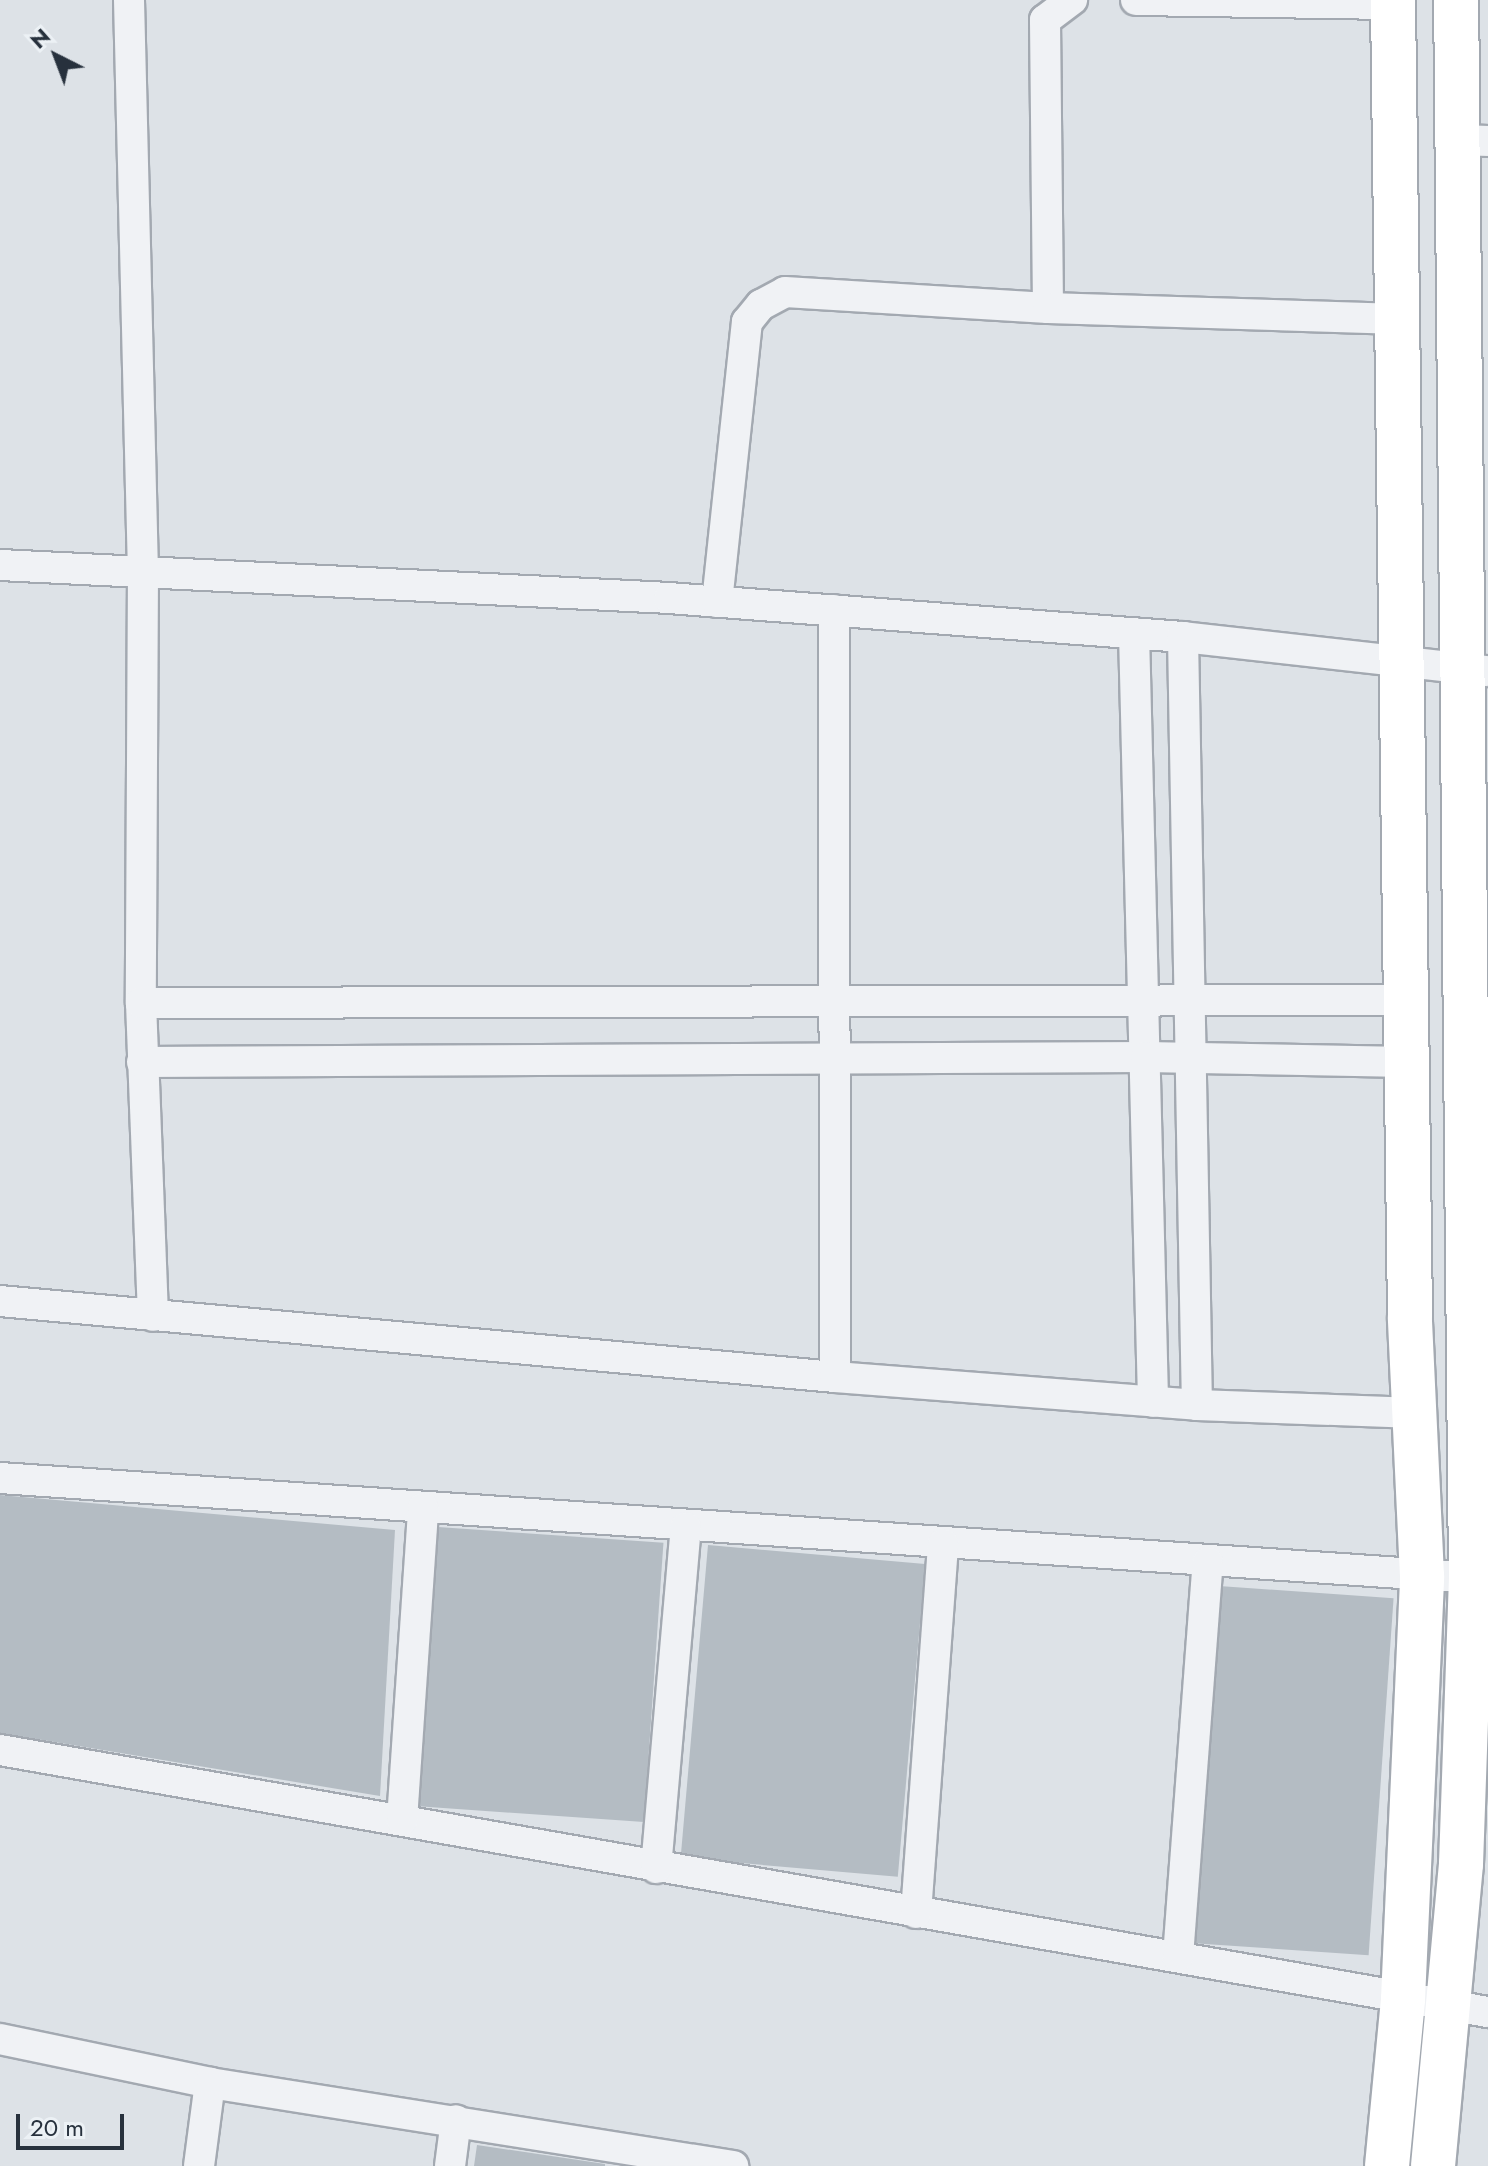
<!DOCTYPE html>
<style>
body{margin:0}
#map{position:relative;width:1488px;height:2166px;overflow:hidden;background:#dde2e7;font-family:Jost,sans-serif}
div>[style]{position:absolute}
.building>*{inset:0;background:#b4bcc3;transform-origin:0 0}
.roads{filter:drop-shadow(2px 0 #a3a9b1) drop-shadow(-2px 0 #a3a9b1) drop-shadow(0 2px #a3a9b1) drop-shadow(0 -2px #a3a9b1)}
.minor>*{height:30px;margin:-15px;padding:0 15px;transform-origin:15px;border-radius:15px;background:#f0f2f5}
.primary>*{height:44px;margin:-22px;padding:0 22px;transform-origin:22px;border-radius:22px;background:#fff}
span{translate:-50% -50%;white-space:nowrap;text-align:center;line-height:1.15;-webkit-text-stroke:6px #ecf1f5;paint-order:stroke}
.north{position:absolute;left:16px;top:16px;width:80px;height:80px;-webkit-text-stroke:6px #ecf1f5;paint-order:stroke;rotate:318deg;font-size:22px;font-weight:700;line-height:32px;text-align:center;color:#27313d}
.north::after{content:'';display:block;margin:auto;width:28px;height:36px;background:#27313d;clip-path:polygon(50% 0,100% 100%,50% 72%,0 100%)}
.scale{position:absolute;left:16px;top:2114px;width:108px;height:36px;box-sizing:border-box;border:4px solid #27313d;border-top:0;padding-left:10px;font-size:24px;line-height:28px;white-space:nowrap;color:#27313d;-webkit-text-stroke:6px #ecf1f5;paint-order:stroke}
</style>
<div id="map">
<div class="building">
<i style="clip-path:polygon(0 1495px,395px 1530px,380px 1796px,0 1733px)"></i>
<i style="left:438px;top:1527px;width:226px;height:280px;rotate:4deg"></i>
<i style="left:708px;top:1545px;width:218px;height:314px;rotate:5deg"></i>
<i style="left:1219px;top:1586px;width:175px;height:358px;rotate:4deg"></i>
<i style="clip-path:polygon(477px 2145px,605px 2164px,605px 2166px,474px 2166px)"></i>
</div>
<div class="roads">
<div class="minor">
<i style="left:129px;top:0;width:571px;rotate:88.6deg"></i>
<i style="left:143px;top:571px;width:432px;rotate:90.3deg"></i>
<i style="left:141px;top:1003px;width:313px;rotate:87.8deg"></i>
<i style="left:1136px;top:0;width:257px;rotate:0.9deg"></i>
<i style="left:1460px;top:140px;width:28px;rotate:2deg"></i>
<i style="left:1048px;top:308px;width:288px;rotate:-90.6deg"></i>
<i style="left:1045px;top:20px;width:34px;rotate:-37deg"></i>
<i style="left:0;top:565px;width:670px;rotate:2.82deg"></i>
<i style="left:669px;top:598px;width:515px;rotate:4.34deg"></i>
<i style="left:1183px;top:637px;width:307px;rotate:6.4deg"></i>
<i style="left:717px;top:602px;width:282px;rotate:-83.9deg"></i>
<i style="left:747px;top:322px;width:22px;rotate:-51deg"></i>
<i style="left:761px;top:305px;width:27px;rotate:-28deg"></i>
<i style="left:785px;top:292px;width:263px;rotate:3.5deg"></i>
<i style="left:1048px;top:308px;width:352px;rotate:1.8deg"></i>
<i style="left:834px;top:610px;width:767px;rotate:89.93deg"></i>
<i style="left:1134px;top:633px;width:769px;rotate:88.58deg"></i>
<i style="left:1183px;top:637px;width:768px;rotate:88.96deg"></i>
<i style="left:141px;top:1003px;width:1266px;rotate:-0.14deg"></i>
<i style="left:142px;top:1062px;width:1004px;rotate:-0.29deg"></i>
<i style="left:1146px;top:1057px;width:261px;rotate:1.1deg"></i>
<i style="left:0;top:1301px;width:838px;rotate:5.2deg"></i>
<i style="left:835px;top:1377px;width:363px;rotate:4.4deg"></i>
<i style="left:1197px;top:1405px;width:219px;rotate:2.1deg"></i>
<i style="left:0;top:1478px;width:1491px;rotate:3.88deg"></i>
<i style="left:0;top:1750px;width:1511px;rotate:9.99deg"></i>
<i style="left:402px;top:1820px;width:313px;rotate:-86.1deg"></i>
<i style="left:656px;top:1868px;width:342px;rotate:-85deg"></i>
<i style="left:916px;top:1913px;width:370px;rotate:-85.8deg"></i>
<i style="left:1178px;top:1957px;width:396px;rotate:-85.7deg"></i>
<i style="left:0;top:2039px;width:215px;rotate:11.8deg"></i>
<i style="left:210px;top:2083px;width:530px;rotate:9.02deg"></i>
<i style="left:199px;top:2166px;width:84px;rotate:-82.5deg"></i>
<i style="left:450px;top:2166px;width:46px;rotate:-82.6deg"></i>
</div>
<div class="primary">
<i style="left:1387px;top:2166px;width:168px;rotate:-84.5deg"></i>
<i style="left:1403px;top:1999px;width:423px;rotate:-87.4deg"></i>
<i style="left:1422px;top:1576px;width:259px;rotate:-92.7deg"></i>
<i style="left:1410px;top:1317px;width:1317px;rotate:-90.74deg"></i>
<i style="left:1433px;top:2166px;width:303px;rotate:-84.7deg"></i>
<i style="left:1461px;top:1864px;width:286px;rotate:-88deg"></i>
<i style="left:1471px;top:1578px;width:1578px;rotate:-90.54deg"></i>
</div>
</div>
<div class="north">N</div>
<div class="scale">20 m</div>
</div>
